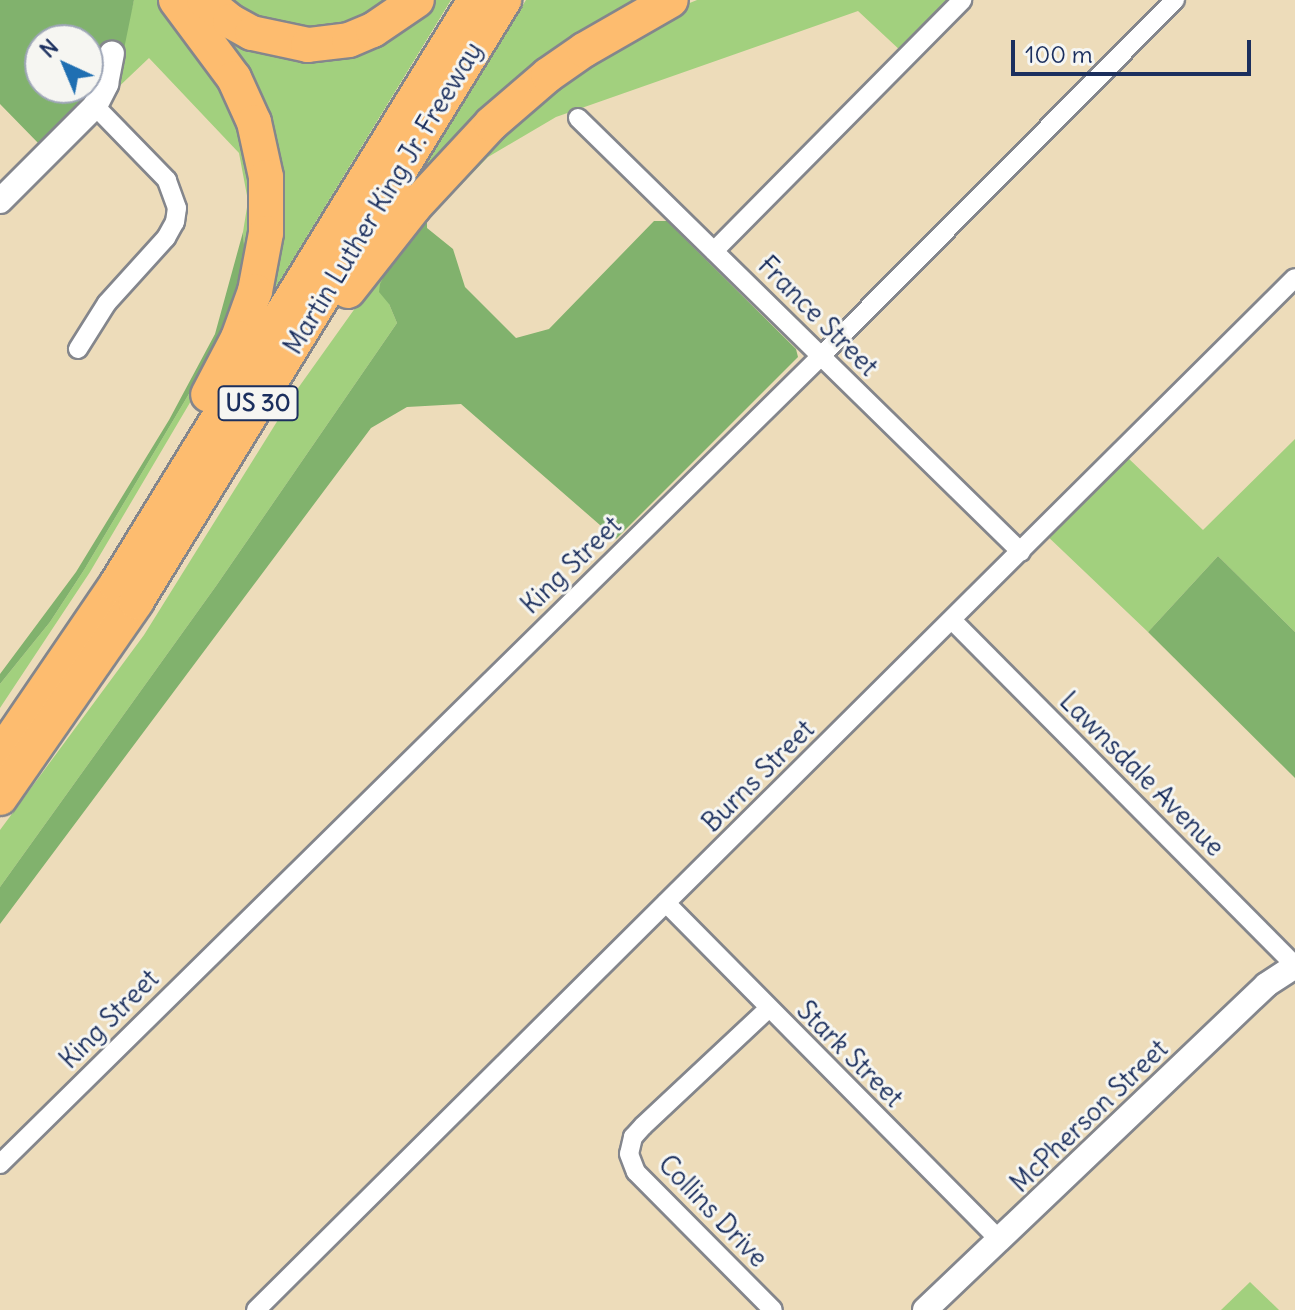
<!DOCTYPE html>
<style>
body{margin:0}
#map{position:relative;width:1295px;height:1310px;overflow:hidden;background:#eddcba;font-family:Delius,sans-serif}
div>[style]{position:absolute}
.green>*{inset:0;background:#a2d07e}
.forest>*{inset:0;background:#81b26d}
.roads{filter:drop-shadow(2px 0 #84868c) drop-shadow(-2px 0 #84868c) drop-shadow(0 2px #84868c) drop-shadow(0 -2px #84868c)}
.minor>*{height:18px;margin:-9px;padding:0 9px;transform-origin:9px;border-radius:9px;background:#fff}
.tertiary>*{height:24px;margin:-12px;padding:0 12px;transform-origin:12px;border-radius:12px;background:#fff}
.motorway>*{height:34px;margin:-17px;padding:0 17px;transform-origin:17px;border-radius:17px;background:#fdbc6f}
span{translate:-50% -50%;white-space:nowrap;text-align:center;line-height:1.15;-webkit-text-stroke:6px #f6f6f2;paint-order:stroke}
.shield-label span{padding:2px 6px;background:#f6f6f2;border:2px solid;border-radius:6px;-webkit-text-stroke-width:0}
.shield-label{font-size:24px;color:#1b2f5e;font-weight:700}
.street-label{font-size:26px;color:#1b2f5e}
.north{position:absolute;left:24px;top:24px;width:80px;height:80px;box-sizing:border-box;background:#f6f6f2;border:2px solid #9ea6b7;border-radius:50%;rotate:316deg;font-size:22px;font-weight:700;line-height:32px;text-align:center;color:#1b2f5e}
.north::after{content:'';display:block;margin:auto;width:28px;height:36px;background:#1f6fb2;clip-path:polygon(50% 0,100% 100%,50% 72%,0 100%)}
.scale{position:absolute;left:1011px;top:40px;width:240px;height:36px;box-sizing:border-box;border:4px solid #1b2f5e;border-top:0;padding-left:10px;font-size:24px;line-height:28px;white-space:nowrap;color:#1b2f5e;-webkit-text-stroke:6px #f6f6f2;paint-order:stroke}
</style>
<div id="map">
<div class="green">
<i style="clip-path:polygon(134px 0,163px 0,246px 124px,255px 247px,211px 367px,90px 572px,0 708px,0 684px,50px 622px,84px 570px,205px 367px,245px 258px,243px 232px,248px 201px,239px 153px,149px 58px,109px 96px)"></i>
<i style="clip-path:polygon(219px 0,403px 0,352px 31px,292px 33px)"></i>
<i style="clip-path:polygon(433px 0,451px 0,265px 305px,274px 251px,208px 19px,294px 55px)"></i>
<i style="clip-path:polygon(526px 0,650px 0,404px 199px)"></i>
<i style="clip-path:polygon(697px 0,953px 0,902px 52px,858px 11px,556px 117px,488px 157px,427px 220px,422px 217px,512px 117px,675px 9px)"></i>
<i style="clip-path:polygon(398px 248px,389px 304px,397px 323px,216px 586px,0 887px,0 830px,144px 635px,296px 391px)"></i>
<i style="clip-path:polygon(1295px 439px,1295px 632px,1218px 556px,1148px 632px,1043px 532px,1126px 456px,1203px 530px)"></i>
<i style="clip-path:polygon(1250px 1282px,1279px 1310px,1221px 1310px)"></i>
</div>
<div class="forest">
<i style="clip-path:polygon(evenodd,0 0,134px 0,124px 49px,117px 41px,105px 43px,100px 54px,99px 73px,87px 100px,41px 146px,0 104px,0 0,40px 40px,88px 40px,88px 88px,40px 88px,40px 40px)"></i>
<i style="clip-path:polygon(422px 217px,427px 220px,427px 228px,453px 249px,465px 287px,516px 338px,549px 329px,654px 221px,667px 221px,796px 349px,798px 357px,616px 539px,461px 404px,407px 407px,371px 428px,0 924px,0 887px,216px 586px,397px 323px,389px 304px,379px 292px,380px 284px,398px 248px)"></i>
<i style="clip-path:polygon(243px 232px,245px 258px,239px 285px,205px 367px,84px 570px,50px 622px,0 684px,0 674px,76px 572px,169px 420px,215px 334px)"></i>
<i style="clip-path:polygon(1218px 556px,1295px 632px,1295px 778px,1148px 632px)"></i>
</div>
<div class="roads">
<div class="minor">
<i style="left:578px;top:118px;width:620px;rotate:44.41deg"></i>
<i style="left:714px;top:251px;width:353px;rotate:-45.3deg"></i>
<i style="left:78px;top:349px;width:54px;rotate:-57.8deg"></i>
<i style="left:107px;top:303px;width:88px;rotate:-47.8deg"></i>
<i style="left:166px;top:238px;width:18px;rotate:-61deg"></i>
<i style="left:175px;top:222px;width:14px;rotate:-82deg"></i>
<i style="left:177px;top:208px;width:30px;rotate:-110deg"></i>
<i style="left:167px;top:180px;width:103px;rotate:-134.2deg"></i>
<i style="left:952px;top:620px;width:486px;rotate:45.2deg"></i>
<i style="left:666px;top:903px;width:474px;rotate:45.3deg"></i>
<i style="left:768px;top:1009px;width:171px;rotate:136.9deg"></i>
<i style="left:643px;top:1126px;width:15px;rotate:132deg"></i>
<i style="left:633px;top:1137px;width:17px;rotate:103deg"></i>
<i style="left:629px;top:1154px;width:19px;rotate:69deg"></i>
<i style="left:636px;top:1172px;width:194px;rotate:45.2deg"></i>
<i style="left:0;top:1164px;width:1152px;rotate:-44.54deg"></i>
<i style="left:821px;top:356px;width:502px;rotate:-45.16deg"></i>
<i style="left:256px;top:1310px;width:1464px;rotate:-44.81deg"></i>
</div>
<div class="tertiary">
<i style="left:0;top:201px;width:134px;rotate:-45deg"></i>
<i style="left:95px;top:106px;width:25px;rotate:-63deg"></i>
<i style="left:106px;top:84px;width:31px;rotate:-79deg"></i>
<i style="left:925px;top:1310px;width:471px;rotate:-43.6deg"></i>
<i style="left:1266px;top:985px;width:35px;rotate:-33deg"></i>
</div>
<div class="motorway">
<i style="left:176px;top:0;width:97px;rotate:53.4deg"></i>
<i style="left:234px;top:78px;width:48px;rotate:65.6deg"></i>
<i style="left:254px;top:122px;width:56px;rotate:77.7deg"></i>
<i style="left:266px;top:177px;width:56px;rotate:90deg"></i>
<i style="left:266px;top:233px;width:59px;rotate:100.7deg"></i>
<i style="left:255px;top:291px;width:50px;rotate:109.9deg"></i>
<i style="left:238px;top:338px;width:64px;rotate:117.8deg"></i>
<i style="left:204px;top:0;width:33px;rotate:39deg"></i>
<i style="left:230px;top:21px;width:25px;rotate:29deg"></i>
<i style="left:252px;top:33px;width:57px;rotate:12.1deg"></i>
<i style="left:308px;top:45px;width:41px;rotate:-7deg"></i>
<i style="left:349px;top:40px;width:26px;rotate:-23deg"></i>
<i style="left:373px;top:30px;width:53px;rotate:-34.3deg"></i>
<i style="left:348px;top:291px;width:107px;rotate:-51.8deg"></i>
<i style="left:414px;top:207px;width:113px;rotate:-47.1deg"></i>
<i style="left:491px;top:124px;width:75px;rotate:-40.7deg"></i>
<i style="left:548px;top:75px;width:44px;rotate:-34.8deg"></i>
<i style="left:584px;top:50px;width:100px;rotate:-29.9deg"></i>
<i style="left:0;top:755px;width:206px;rotate:-55.7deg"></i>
<i style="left:116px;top:585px;width:686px;rotate:-58.46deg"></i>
<i style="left:0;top:798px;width:239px;rotate:-55.2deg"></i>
<i style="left:136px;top:602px;width:706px;rotate:-58.56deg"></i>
</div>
</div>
<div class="shield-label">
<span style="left:258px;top:403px">US 30</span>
</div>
<div class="street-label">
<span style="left:383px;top:198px;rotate:-59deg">Martin Luther King Jr. Freeway</span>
<span style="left:818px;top:316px;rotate:45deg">France Street</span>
<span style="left:571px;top:565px;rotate:-44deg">King Street</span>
<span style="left:1142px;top:774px;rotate:45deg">Lawnsdale Avenue</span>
<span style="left:758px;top:776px;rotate:-45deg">Burns Street</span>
<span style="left:109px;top:1019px;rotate:-45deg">King Street</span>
<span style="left:850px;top:1054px;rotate:45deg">Stark Street</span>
<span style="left:1089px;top:1116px;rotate:-44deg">McPherson Street</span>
<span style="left:713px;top:1211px;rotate:46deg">Collins Drive</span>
</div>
<div class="north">N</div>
<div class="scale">100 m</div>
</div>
